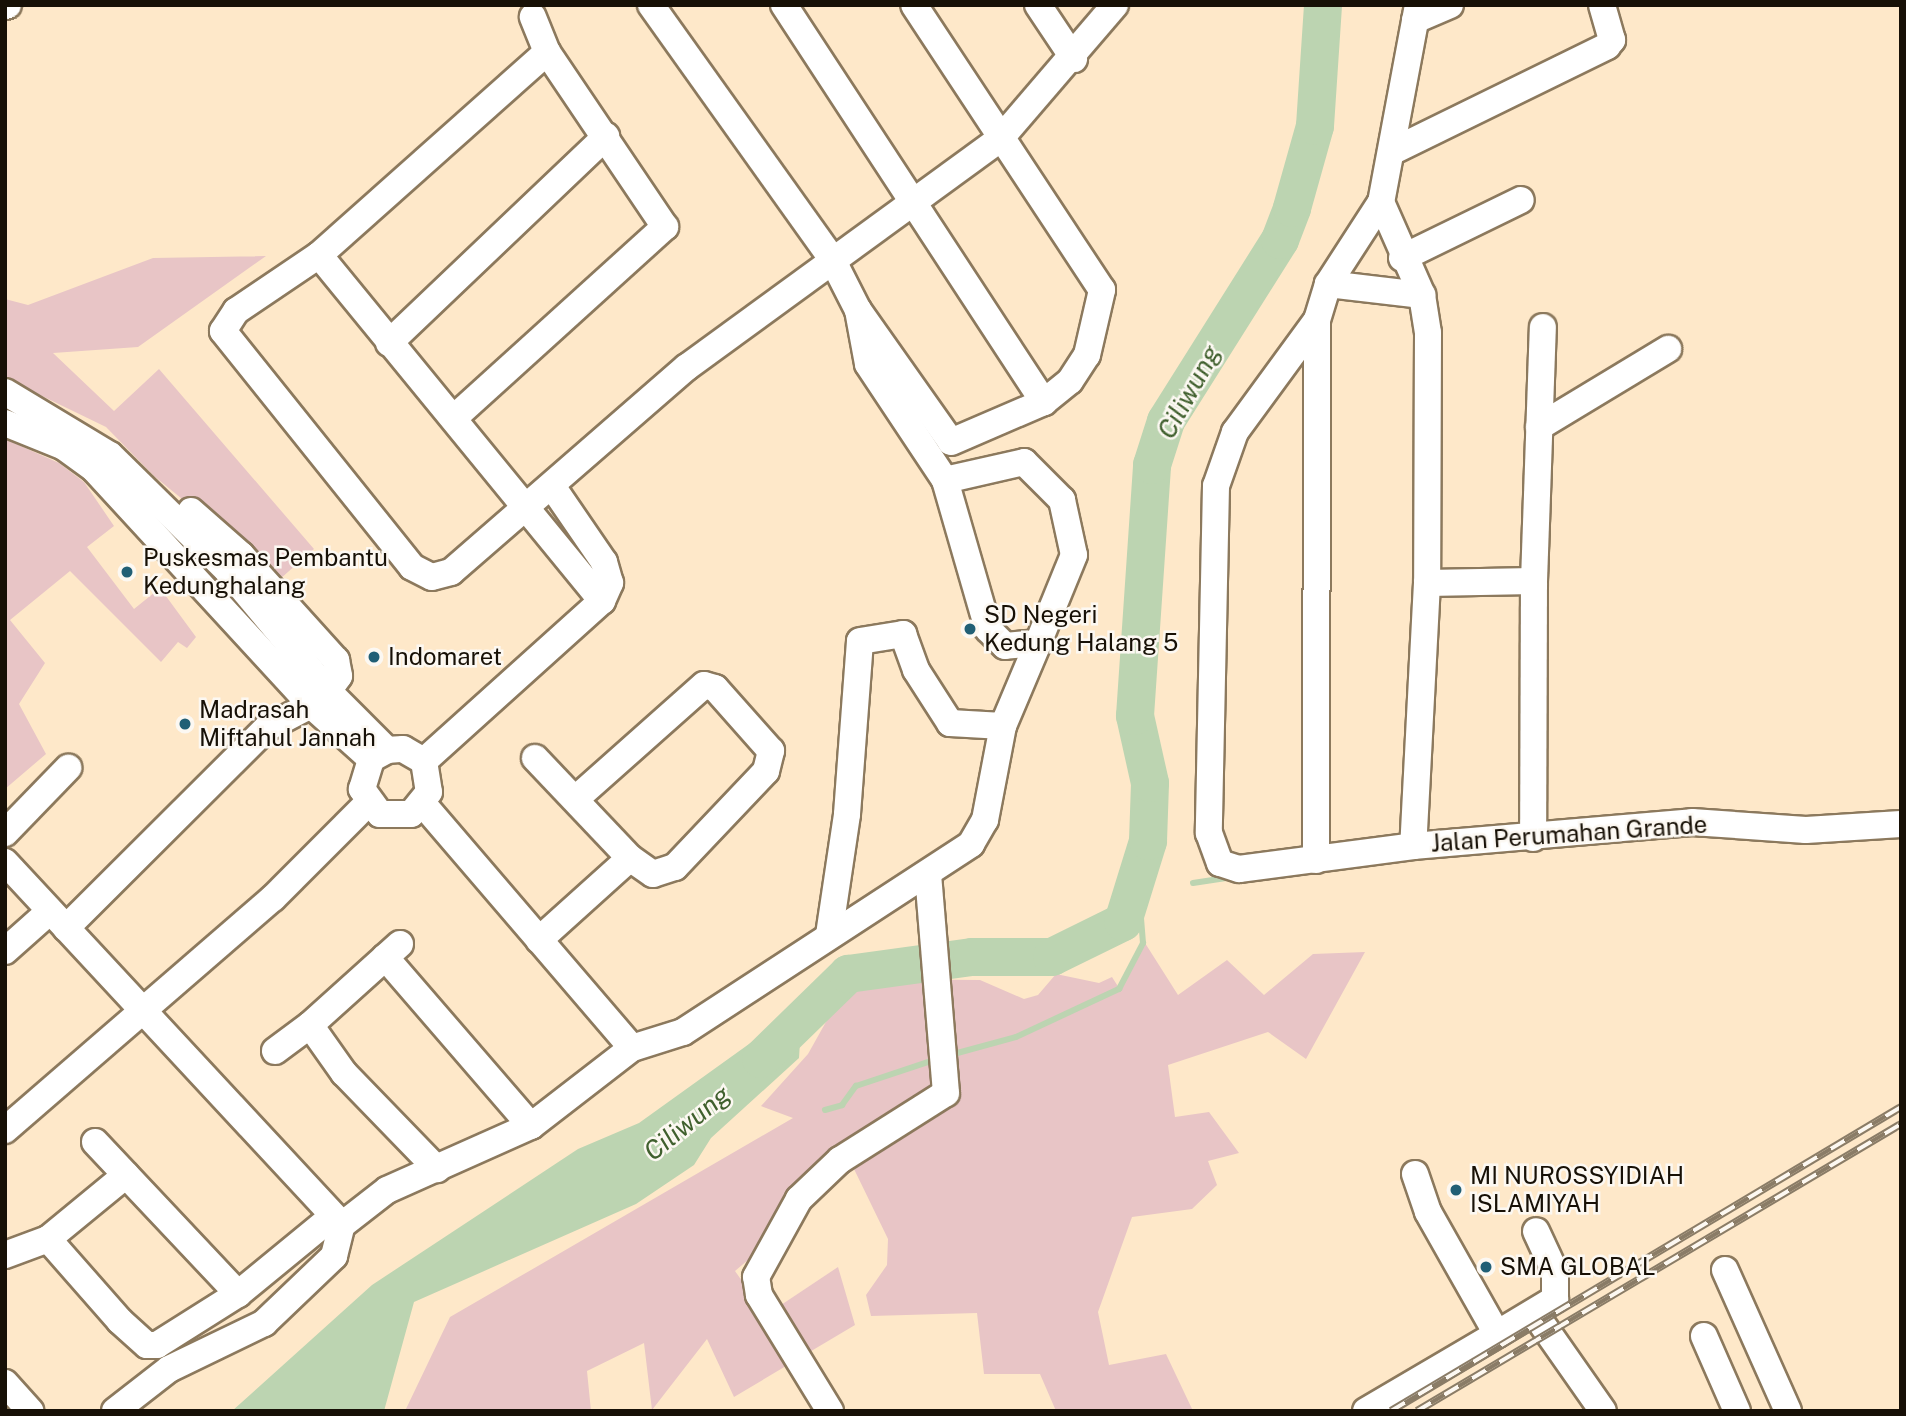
<!DOCTYPE html>
<style>
body{margin:0}
#map{position:relative;width:1906px;height:1416px;overflow:hidden;background:#fee8c9;font-family:"Public Sans",sans-serif}
div>[style]{position:absolute}
.green>*{inset:0;background:#e8c5c6}
.water>*{inset:0;background:#bcd4b1}
.stream>*{height:6px;margin:-3px;padding:0 3px;transform-origin:3px;border-radius:3px;background:#bcd4b1}
.river>*{height:38px;margin:-19px;padding:0 19px;transform-origin:19px;border-radius:19px;background:#bcd4b1}
.roads{filter:drop-shadow(2px 0 #8c795d) drop-shadow(-2px 0 #8c795d) drop-shadow(0 2px #8c795d) drop-shadow(0 -2px #8c795d)}
.minor>*{height:26px;margin:-13px;padding:0 13px;transform-origin:13px;border-radius:13px;background:#fff}
.rail>*{height:8px;margin-top:-4px;transform-origin:0;background:repeating-linear-gradient(90deg,#fcf8f2 0 16px,#8a7c67 0 32px);box-sizing:border-box;border-block:2px solid #8a7c67}
.dots>*{width:19px;height:19px;translate:-50% -50%;box-sizing:border-box;border:4px solid #fcf8f2;border-radius:50%}
span{translate:-50% -50%;white-space:nowrap;text-align:center;line-height:1.15;-webkit-text-stroke:5px #fcf8f2;paint-order:stroke}
.poi-label{font-size:24px;color:#171006}
.left{translate:0 -50%;text-align:left}
.street-label{font-size:24px;color:#171006}
.water-label{font-size:26px;color:#40602e;font-style:italic}
.frame{position:absolute;inset:0;border:7px solid #171006;pointer-events:none}
</style>
<div id="map">
<div class="green">
<i style="clip-path:polygon(266px 256px,138px 347px,53px 353px,114px 411px,159px 369px,314px 549px,280px 579px,154px 476px,106px 427px,5px 378px,5px 299px,28px 305px,153px 258px)"></i>
<i style="clip-path:polygon(5px 439px,59px 463px,84px 482px,114px 526px,87px 547px,134px 609px,160px 588px,196px 637px,187px 648px,178px 642px,161px 662px,70px 571px,10px 620px,45px 663px,19px 704px,46px 754px,5px 789px)"></i>
<i style="clip-path:polygon(1145px 943px,1178px 995px,1227px 960px,1264px 995px,1313px 954px,1365px 952px,1306px 1059px,1268px 1032px,1168px 1065px,1175px 1117px,1209px 1112px,1239px 1153px,1208px 1161px,1217px 1185px,1192px 1209px,1132px 1217px,1098px 1312px,1109px 1365px,1166px 1354px,1193px 1411px,1056px 1411px,1040px 1374px,984px 1374px,977px 1313px,871px 1316px,866px 1295px,887px 1265px,888px 1239px,854px 1169px,735px 1271px,766px 1315px,838px 1267px,855px 1325px,734px 1397px,707px 1339px,652px 1410px,644px 1343px,587px 1371px,591px 1411px,405px 1411px,450px 1317px,793px 1118px,761px 1106px,808px 1054px,850px 979px,980px 980px,1024px 999px,1038px 995px,1056px 974px,1099px 983px,1112px 977px,1119px 988px)"></i>
</div>
<div class="water">
<i style="clip-path:polygon(781px 1021px,801px 1025px,799px 1058px,711px 1138px,694px 1165px,636px 1204px,414px 1302px,384px 1411px,232px 1411px,372px 1285px,578px 1149px,639px 1123px)"></i>
</div>
<div class="stream">
<i style="left:1193px;top:883px;width:40px;rotate:-8.5deg"></i>
<i style="left:950px;top:1055px;width:68px;rotate:-15.3deg"></i>
<i style="left:1016px;top:1037px;width:114px;rotate:-25deg"></i>
<i style="left:1119px;top:989px;width:52px;rotate:-62.4deg"></i>
<i style="left:1143px;top:943px;width:62px;rotate:-94.6deg"></i>
<i style="left:825px;top:1110px;width:18px;rotate:-16deg"></i>
<i style="left:842px;top:1105px;width:24px;rotate:-54deg"></i>
<i style="left:856px;top:1086px;width:85px;rotate:-18.4deg"></i>
</div>
<div class="river">
<i style="left:761px;top:1059px;width:122px;rotate:-44.3deg"></i>
<i style="left:848px;top:974px;width:125px;rotate:-7.8deg"></i>
<i style="left:972px;top:957px;width:80px"></i>
<i style="left:1052px;top:957px;width:79px;rotate:-26.2deg"></i>
<i style="left:1123px;top:922px;width:85px;rotate:-72.8deg"></i>
<i style="left:1148px;top:841px;width:58px;rotate:-88deg"></i>
<i style="left:1150px;top:783px;width:69px;rotate:-102.6deg"></i>
<i style="left:1135px;top:716px;width:252px;rotate:-86.1deg"></i>
<i style="left:1152px;top:465px;width:46px;rotate:-72.3deg"></i>
<i style="left:1166px;top:421px;width:214px;rotate:-57.8deg"></i>
<i style="left:1280px;top:240px;width:34px;rotate:-69deg"></i>
<i style="left:1292px;top:208px;width:85px;rotate:-74.3deg"></i>
<i style="left:1315px;top:126px;width:121px;rotate:-86.2deg"></i>
</div>
<div class="roads">
<div class="minor">
<i style="left:651px;top:5px;width:312px;rotate:54.5deg"></i>
<i style="left:832px;top:259px;width:57px;rotate:63deg"></i>
<i style="left:858px;top:310px;width:161px;rotate:54.8deg"></i>
<i style="left:951px;top:442px;width:101px;rotate:-23.3deg"></i>
<i style="left:1044px;top:402px;width:33px;rotate:-39deg"></i>
<i style="left:1070px;top:381px;width:31px;rotate:-57deg"></i>
<i style="left:1087px;top:355px;width:67px;rotate:-77deg"></i>
<i style="left:1102px;top:290px;width:341px;rotate:-123.4deg"></i>
<i style="left:784px;top:5px;width:475px;rotate:56.8deg"></i>
<i style="left:1038px;top:5px;width:65px;rotate:56.3deg"></i>
<i style="left:1418px;top:5px;width:200px;rotate:100.6deg"></i>
<i style="left:1381px;top:202px;width:98px;rotate:122.9deg"></i>
<i style="left:1328px;top:284px;width:38px;rotate:107deg"></i>
<i style="left:1317px;top:320px;width:139px;rotate:126.2deg"></i>
<i style="left:1235px;top:432px;width:57px;rotate:109.4deg"></i>
<i style="left:1216px;top:486px;width:347px;rotate:91.2deg"></i>
<i style="left:1209px;top:833px;width:32px;rotate:70deg"></i>
<i style="left:1220px;top:863px;width:20px;rotate:18deg"></i>
<i style="left:1239px;top:869px;width:176px;rotate:-7.5deg"></i>
<i style="left:1413px;top:846px;width:280px;rotate:-4.9deg"></i>
<i style="left:1692px;top:822px;width:114px;rotate:4deg"></i>
<i style="left:1806px;top:830px;width:95px;rotate:-3.6deg"></i>
<i style="left:5px;top:6px;width:3px;rotate:-18deg"></i>
<i style="left:1415px;top:20px;width:38px;rotate:-23deg"></i>
<i style="left:547px;top:52px;width:305px;rotate:138.3deg"></i>
<i style="left:319px;top:255px;width:100px;rotate:146deg"></i>
<i style="left:236px;top:311px;width:24px;rotate:123deg"></i>
<i style="left:223px;top:331px;width:302px;rotate:51.3deg"></i>
<i style="left:412px;top:567px;width:22px;rotate:27deg"></i>
<i style="left:432px;top:577px;width:20px;rotate:-15deg"></i>
<i style="left:451px;top:572px;width:313px;rotate:-41deg"></i>
<i style="left:687px;top:367px;width:389px;rotate:-36.1deg"></i>
<i style="left:1001px;top:138px;width:175px;rotate:-49.4deg"></i>
<i style="left:1391px;top:152px;width:241px;rotate:-26.1deg"></i>
<i style="left:1607px;top:46px;width:8px;rotate:-50deg"></i>
<i style="left:1612px;top:40px;width:36px;rotate:-106deg"></i>
<i style="left:1381px;top:202px;width:102px;rotate:66.2deg"></i>
<i style="left:1422px;top:295px;width:38px;rotate:81deg"></i>
<i style="left:1428px;top:333px;width:250px;rotate:90.2deg"></i>
<i style="left:1427px;top:583px;width:263px;rotate:93deg"></i>
<i style="left:319px;top:255px;width:447px;rotate:50.7deg"></i>
<i style="left:1402px;top:258px;width:132px;rotate:-26deg"></i>
<i style="left:1328px;top:284px;width:95px;rotate:6.7deg"></i>
<i style="left:389px;top:343px;width:300px;rotate:-43.6deg"></i>
<i style="left:5px;top:392px;width:122px;rotate:31deg"></i>
<i style="left:110px;top:455px;width:164px;rotate:44.5deg"></i>
<i style="left:227px;top:570px;width:158px;rotate:50.1deg"></i>
<i style="left:328px;top:691px;width:83px;rotate:45deg"></i>
<i style="left:387px;top:750px;width:16px;rotate:-4deg"></i>
<i style="left:403px;top:749px;width:24px;rotate:30deg"></i>
<i style="left:424px;top:761px;width:31px;rotate:81deg"></i>
<i style="left:429px;top:792px;width:28px;rotate:129deg"></i>
<i style="left:411px;top:814px;width:31px;rotate:180deg"></i>
<i style="left:380px;top:814px;width:31px;rotate:-126deg"></i>
<i style="left:362px;top:789px;width:31px;rotate:-73deg"></i>
<i style="left:371px;top:759px;width:18px;rotate:-29deg"></i>
<i style="left:454px;top:418px;width:285px;rotate:-42.2deg"></i>
<i style="left:665px;top:227px;width:211px;rotate:-124deg"></i>
<i style="left:547px;top:52px;width:38px;rotate:-112deg"></i>
<i style="left:5px;top:423px;width:64px;rotate:22.1deg"></i>
<i style="left:64px;top:447px;width:37px;rotate:36deg"></i>
<i style="left:94px;top:469px;width:321px;rotate:47.4deg"></i>
<i style="left:311px;top:705px;width:81px;rotate:42deg"></i>
<i style="left:1539px;top:427px;width:151px;rotate:-31.2deg"></i>
<i style="left:945px;top:480px;width:81px;rotate:-12.8deg"></i>
<i style="left:1024px;top:462px;width:54px;rotate:45deg"></i>
<i style="left:1062px;top:500px;width:56px;rotate:77.7deg"></i>
<i style="left:1074px;top:555px;width:95px;rotate:112.2deg"></i>
<i style="left:191px;top:511px;width:67px;rotate:41.3deg"></i>
<i style="left:241px;top:555px;width:142px;rotate:47.9deg"></i>
<i style="left:336px;top:660px;width:16px;rotate:79deg"></i>
<i style="left:339px;top:676px;width:19px;rotate:126deg"></i>
<i style="left:1534px;top:581px;width:254px;rotate:-88deg"></i>
<i style="left:1427px;top:583px;width:107px;rotate:-1.1deg"></i>
<i style="left:1534px;top:581px;width:257px;rotate:90.2deg"></i>
<i style="left:535px;top:758px;width:138px;rotate:46.5deg"></i>
<i style="left:424px;top:761px;width:239px;rotate:-42deg"></i>
<i style="left:602px;top:601px;width:20px;rotate:-66deg"></i>
<i style="left:610px;top:583px;width:22px;rotate:-106deg"></i>
<i style="left:604px;top:562px;width:92px;rotate:-124.4deg"></i>
<i style="left:423px;top:804px;width:321px;rotate:49.4deg"></i>
<i style="left:5px;top:833px;width:91px;rotate:-45.9deg"></i>
<i style="left:1316px;top:860px;width:540px;rotate:-89.89deg"></i>
<i style="left:5px;top:862px;width:495px;rotate:47.1deg"></i>
<i style="left:66px;top:928px;width:284px;rotate:-44.9deg"></i>
<i style="left:267px;top:728px;width:50px;rotate:-27.6deg"></i>
<i style="left:829px;top:935px;width:122px;rotate:-81.5deg"></i>
<i style="left:847px;top:814px;width:173px;rotate:-85.7deg"></i>
<i style="left:860px;top:641px;width:44px;rotate:-9.2deg"></i>
<i style="left:903px;top:634px;width:38px;rotate:70deg"></i>
<i style="left:916px;top:670px;width:63px;rotate:57.3deg"></i>
<i style="left:950px;top:723px;width:53px;rotate:3.2deg"></i>
<i style="left:539px;top:940px;width:122px;rotate:-42deg"></i>
<i style="left:630px;top:858px;width:28px;rotate:35deg"></i>
<i style="left:653px;top:874px;width:23px;rotate:-18deg"></i>
<i style="left:675px;top:867px;width:132px;rotate:-46.5deg"></i>
<i style="left:766px;top:771px;width:21px;rotate:-76deg"></i>
<i style="left:771px;top:751px;width:84px;rotate:-131.6deg"></i>
<i style="left:715px;top:688px;width:11px;rotate:-165deg"></i>
<i style="left:704px;top:685px;width:169px;rotate:138.4deg"></i>
<i style="left:400px;top:944px;width:121px;rotate:138deg"></i>
<i style="left:310px;top:1025px;width:59px;rotate:54.7deg"></i>
<i style="left:344px;top:1073px;width:134px;rotate:45.9deg"></i>
<i style="left:5px;top:951px;width:59px;rotate:-41.6deg"></i>
<i style="left:385px;top:957px;width:223px;rotate:49.2deg"></i>
<i style="left:275px;top:1051px;width:44px;rotate:-36.6deg"></i>
<i style="left:5px;top:1130px;width:354px;rotate:-40.9deg"></i>
<i style="left:273px;top:898px;width:134px;rotate:-45deg"></i>
<i style="left:95px;top:1142px;width:209px;rotate:46.7deg"></i>
<i style="left:1415px;top:1174px;width:40px;rotate:71.1deg"></i>
<i style="left:1428px;top:1212px;width:140px;rotate:60.5deg"></i>
<i style="left:1497px;top:1334px;width:68px;rotate:-31.1deg"></i>
<i style="left:1555px;top:1299px;width:27px;rotate:-90deg"></i>
<i style="left:1555px;top:1272px;width:45px;rotate:-114.9deg"></i>
<i style="left:48px;top:1239px;width:109px;rotate:48.7deg"></i>
<i style="left:120px;top:1321px;width:36px;rotate:42deg"></i>
<i style="left:147px;top:1345px;width:10px"></i>
<i style="left:157px;top:1345px;width:96px;rotate:-32.2deg"></i>
<i style="left:238px;top:1294px;width:123px;rotate:-39.4deg"></i>
<i style="left:5px;top:1255px;width:46px;rotate:-20.4deg"></i>
<i style="left:48px;top:1239px;width:101px;rotate:-39.4deg"></i>
<i style="left:1725px;top:1270px;width:154px;rotate:65.9deg"></i>
<i style="left:1535px;top:1314px;width:118px;rotate:55deg"></i>
<i style="left:1704px;top:1336px;width:82px;rotate:66.3deg"></i>
<i style="left:5px;top:1383px;width:38px;rotate:48deg"></i>
<i style="left:115px;top:1411px;width:68px;rotate:-37.9deg"></i>
<i style="left:169px;top:1369px;width:106px;rotate:-25.8deg"></i>
<i style="left:264px;top:1323px;width:97px;rotate:-43.7deg"></i>
<i style="left:334px;top:1256px;width:32px;rotate:-76deg"></i>
<i style="left:342px;top:1225px;width:57px;rotate:-37.9deg"></i>
<i style="left:387px;top:1190px;width:158px;rotate:-24deg"></i>
<i style="left:531px;top:1126px;width:128px;rotate:-37.7deg"></i>
<i style="left:632px;top:1048px;width:53px;rotate:-17.4deg"></i>
<i style="left:683px;top:1032px;width:344px;rotate:-33.1deg"></i>
<i style="left:971px;top:844px;width:28px;rotate:-60deg"></i>
<i style="left:985px;top:820px;width:96px;rotate:-79.2deg"></i>
<i style="left:1003px;top:726px;width:90px;rotate:-67.1deg"></i>
<i style="left:1038px;top:643px;width:33px;rotate:175deg"></i>
<i style="left:1005px;top:646px;width:24px;rotate:-135deg"></i>
<i style="left:988px;top:629px;width:155px;rotate:-106.1deg"></i>
<i style="left:945px;top:480px;width:139px;rotate:-123.6deg"></i>
<i style="left:868px;top:364px;width:55px;rotate:-100.5deg"></i>
<i style="left:830px;top:1411px;width:136px;rotate:-121.5deg"></i>
<i style="left:759px;top:1295px;width:18px;rotate:-99deg"></i>
<i style="left:756px;top:1277px;width:89px;rotate:-61.1deg"></i>
<i style="left:799px;top:1199px;width:57px;rotate:-43.6deg"></i>
<i style="left:840px;top:1160px;width:125px;rotate:-32.3deg"></i>
<i style="left:946px;top:1093px;width:220px;rotate:-94.7deg"></i>
<i style="left:1366px;top:1411px;width:152px;rotate:-30.4deg"></i>
</div>
</div>
<div class="rail">
<i style="left:1391px;top:1411px;width:594px;rotate:-30.8deg"></i>
<i style="left:1417px;top:1411px;width:563px;rotate:-30.67deg"></i>
</div>
<div class="dots">
<i style="left:127px;top:572px;background:#215f75"></i>
<i style="left:970px;top:629px;background:#215f75"></i>
<i style="left:374px;top:657px;background:#215f75"></i>
<i style="left:185px;top:724px;background:#215f75"></i>
<i style="left:1456px;top:1190px;background:#215f75"></i>
<i style="left:1486px;top:1267px;background:#215f75"></i>
</div>
<div class="poi-label">
<span class="left" style="left:143px;top:572px">Puskesmas Pembantu<br>Kedunghalang</span>
<span class="left" style="left:984px;top:629px">SD Negeri<br>Kedung Halang 5</span>
<span class="left" style="left:388px;top:657px">Indomaret</span>
<span class="left" style="left:199px;top:724px">Madrasah<br>Miftahul Jannah</span>
<span class="left" style="left:1470px;top:1190px">MI NUROSSYIDIAH<br>ISLAMIYAH</span>
<span class="left" style="left:1500px;top:1267px">SMA GLOBAL</span>
</div>
<div class="street-label">
<span style="left:1569px;top:834px;rotate:-4deg">Jalan Perumahan Grande</span>
</div>
<div class="water-label">
<span style="left:1189px;top:392px;rotate:-61deg">Ciliwung</span>
<span style="left:687px;top:1123px;rotate:-39deg">Ciliwung</span>
</div>
<div class="frame"></div>
</div>
